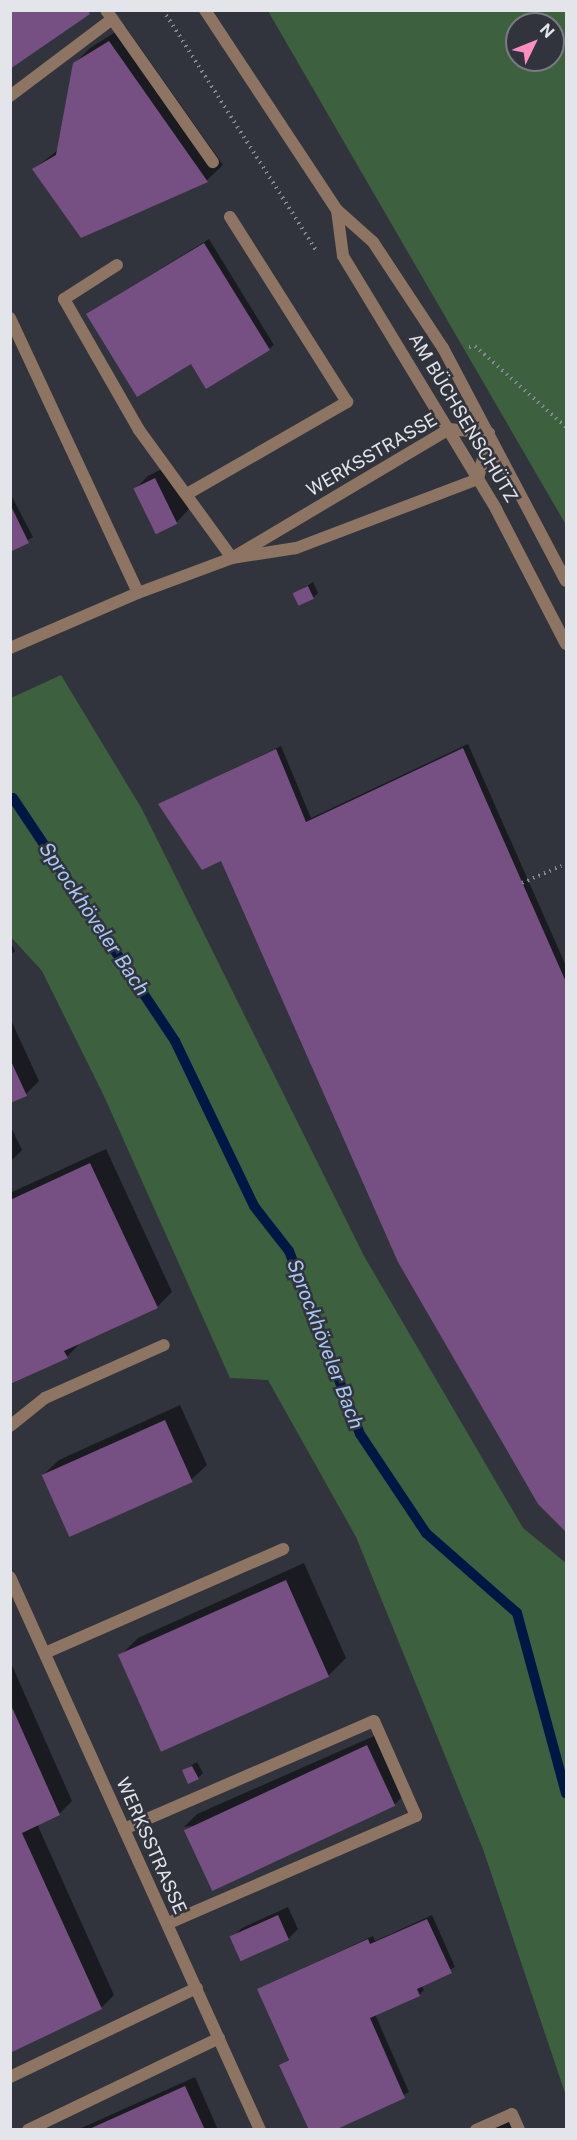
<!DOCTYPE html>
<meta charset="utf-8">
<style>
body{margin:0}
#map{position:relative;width:577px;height:2140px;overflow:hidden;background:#31343d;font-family:"Public Sans",sans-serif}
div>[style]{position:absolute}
.green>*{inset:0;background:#3d603f}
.shadow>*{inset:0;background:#0007}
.stream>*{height:10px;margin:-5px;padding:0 5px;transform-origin:5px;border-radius:5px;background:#001745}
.building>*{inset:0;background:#764f83;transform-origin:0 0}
.path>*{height:4px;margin-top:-2px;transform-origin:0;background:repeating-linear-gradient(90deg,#878a91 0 1.5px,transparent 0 6px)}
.service>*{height:12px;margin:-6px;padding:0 6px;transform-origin:6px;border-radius:6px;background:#8e7462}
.minor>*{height:12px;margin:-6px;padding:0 6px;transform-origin:6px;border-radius:6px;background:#8e7462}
.tertiary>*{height:12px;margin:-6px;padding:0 6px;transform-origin:6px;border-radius:6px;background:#8e7462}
span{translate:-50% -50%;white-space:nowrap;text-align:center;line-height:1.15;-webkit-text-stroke:5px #31343d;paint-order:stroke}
.street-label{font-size:18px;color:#e3e5eb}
.water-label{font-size:20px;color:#a9c8f6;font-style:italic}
.frame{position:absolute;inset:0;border:12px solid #e3e5eb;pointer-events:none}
.north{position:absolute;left:505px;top:12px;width:60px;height:60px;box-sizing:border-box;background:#31343d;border:2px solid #787b83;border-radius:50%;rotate:47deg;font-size:16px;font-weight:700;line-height:24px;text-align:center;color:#e3e5eb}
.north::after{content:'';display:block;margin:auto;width:21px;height:27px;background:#fd8ebf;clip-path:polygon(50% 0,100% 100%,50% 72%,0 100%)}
</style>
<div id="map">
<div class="green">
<i style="clip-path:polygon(evenodd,268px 11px,566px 11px,566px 525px,504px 418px,268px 11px,517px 24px,553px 24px,553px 60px,517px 60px,517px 24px)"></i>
<i style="clip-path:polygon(61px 675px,142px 809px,364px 1256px,523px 1528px,566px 1563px,566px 2096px,483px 1849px,356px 1537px,268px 1380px,230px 1378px,104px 1096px,42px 971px,11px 937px,11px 698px)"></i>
</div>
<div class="shadow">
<i style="clip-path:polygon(125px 26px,223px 165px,207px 180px,82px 236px,34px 169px,59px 149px,74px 64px,90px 48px)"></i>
<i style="clip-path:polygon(209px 239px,274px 345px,269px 349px,191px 362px,93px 310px)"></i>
<i style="clip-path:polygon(168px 466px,189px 509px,176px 523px,135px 489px,148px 476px)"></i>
<i style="clip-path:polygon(10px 493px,33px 537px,10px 550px)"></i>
<i style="clip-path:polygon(313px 582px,318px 593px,313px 598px,295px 594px)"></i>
<i style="clip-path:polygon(468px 744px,566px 966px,566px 1530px,539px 1503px,222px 859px,160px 804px,281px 746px,311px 818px)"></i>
<i style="clip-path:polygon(10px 941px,15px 951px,10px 955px)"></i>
<i style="clip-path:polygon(10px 1018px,39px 1081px,26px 1094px,10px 1102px)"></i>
<i style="clip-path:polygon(10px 1125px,22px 1150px,10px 1162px)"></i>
<i style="clip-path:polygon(106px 1149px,172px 1292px,157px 1307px,82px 1341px,67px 1357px,10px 1383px,10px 1193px)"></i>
<i style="clip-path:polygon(180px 1405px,207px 1465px,191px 1480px,43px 1475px,59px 1460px)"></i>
<i style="clip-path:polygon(304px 1563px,346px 1658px,328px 1676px,120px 1656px,138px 1638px)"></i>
<i style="clip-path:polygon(10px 1661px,72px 1801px,59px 1814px,37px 1824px,114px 1995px,101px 2008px,10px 2051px)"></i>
<i style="clip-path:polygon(381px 1733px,407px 1792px,394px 1805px,184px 1827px,197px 1814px)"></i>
<i style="clip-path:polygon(197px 1762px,203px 1773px,198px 1778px,184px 1770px)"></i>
<i style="clip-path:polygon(288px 1907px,298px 1929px,289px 1938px,242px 1959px,232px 1938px,242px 1928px)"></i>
<i style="clip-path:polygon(432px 1915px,455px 1967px,421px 1985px,424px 1990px,419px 1995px,375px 2014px,409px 2092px,331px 2130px,281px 2065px,290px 2058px,258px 1989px,373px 1936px,375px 1941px)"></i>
<i style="clip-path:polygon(195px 2077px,218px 2130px,77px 2130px)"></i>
<i style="clip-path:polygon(510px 2119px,515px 2130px,487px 2130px)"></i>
</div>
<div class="stream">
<i style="left:13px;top:798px;width:292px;rotate:56.3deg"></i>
<i style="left:175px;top:1041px;width:183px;rotate:64.4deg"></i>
<i style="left:254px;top:1206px;width:57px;rotate:52.1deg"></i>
<i style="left:289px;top:1251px;width:196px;rotate:68.8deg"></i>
<i style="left:360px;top:1434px;width:119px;rotate:56.3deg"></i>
<i style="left:426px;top:1533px;width:121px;rotate:41.3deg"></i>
<i style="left:517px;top:1613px;width:187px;rotate:74.8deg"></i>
</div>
<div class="building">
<i style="clip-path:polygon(10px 10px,88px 10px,90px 14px,10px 69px)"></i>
<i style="clip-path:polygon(109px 41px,208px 182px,81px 238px,32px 169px,56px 155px,73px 63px)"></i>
<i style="clip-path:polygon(204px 243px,270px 350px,206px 389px,191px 364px,137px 397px,86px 314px)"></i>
<i style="left:155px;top:478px;width:51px;height:24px;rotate:64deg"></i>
<i style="clip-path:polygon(10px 504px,29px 543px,10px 552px)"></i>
<i style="left:308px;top:586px;width:14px;height:17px;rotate:65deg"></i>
<i style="clip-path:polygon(463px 748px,566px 982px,566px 1532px,538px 1504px,398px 1262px,221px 861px,202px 870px,158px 804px,276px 749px,306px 822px)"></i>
<i style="clip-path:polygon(10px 1059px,27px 1096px,10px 1103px)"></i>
<i style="clip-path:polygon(90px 1163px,158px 1308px,64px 1351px,68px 1358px,10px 1384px,10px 1200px)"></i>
<i style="left:165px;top:1420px;width:68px;height:135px;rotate:66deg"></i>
<i style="left:286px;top:1580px;width:106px;height:184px;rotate:66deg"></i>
<i style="clip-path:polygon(10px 1703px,60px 1815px,22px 1833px,102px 2009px,10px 2053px)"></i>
<i style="left:367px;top:1745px;width:67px;height:202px;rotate:65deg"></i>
<i style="clip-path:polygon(192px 1766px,199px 1779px,188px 1784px,182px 1770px)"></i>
<i style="left:278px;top:1915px;width:27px;height:53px;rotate:66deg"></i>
<i style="clip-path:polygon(427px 1919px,452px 1973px,417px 1989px,420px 1996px,370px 2018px,405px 2098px,335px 2130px,309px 2130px,279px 2065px,289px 2060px,257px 1989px,368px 1939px,370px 1944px)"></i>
<i style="clip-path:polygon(185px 2086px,205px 2130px,87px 2130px)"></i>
</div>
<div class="path">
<i style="left:163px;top:10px;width:285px;rotate:57.5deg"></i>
<i style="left:469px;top:347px;width:6px;rotate:-9deg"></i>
<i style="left:475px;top:346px;width:122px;rotate:41.7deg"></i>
<i style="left:522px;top:883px;width:43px;rotate:-23.6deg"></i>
</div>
<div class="service">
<i style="left:106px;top:10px;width:186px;rotate:54.9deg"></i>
<i style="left:10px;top:96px;width:128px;rotate:-37deg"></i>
<i style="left:117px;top:265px;width:63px;rotate:147.3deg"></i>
<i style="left:64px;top:299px;width:151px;rotate:60.2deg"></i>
<i style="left:139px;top:430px;width:158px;rotate:54deg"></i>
<i style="left:10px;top:318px;width:303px;rotate:65deg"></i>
<i style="left:187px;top:494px;width:185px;rotate:-29.9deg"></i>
<i style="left:347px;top:402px;width:219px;rotate:-122.3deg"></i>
<i style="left:10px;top:1426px;width:45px;rotate:-38.7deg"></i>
<i style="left:45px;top:1398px;width:130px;rotate:-24deg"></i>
<i style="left:45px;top:1653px;width:260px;rotate:-23.6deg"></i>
<i style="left:124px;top:1829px;width:272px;rotate:-23.4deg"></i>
<i style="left:374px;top:1721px;width:104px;rotate:66.1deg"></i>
<i style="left:416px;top:1816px;width:271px;rotate:156.6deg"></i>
<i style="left:10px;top:2077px;width:207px;rotate:-25.5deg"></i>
<i style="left:28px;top:2130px;width:212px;rotate:-25.7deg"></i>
<i style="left:476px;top:2130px;width:39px;rotate:-24deg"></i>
<i style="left:512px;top:2114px;width:17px;rotate:66deg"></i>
</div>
<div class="minor">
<i style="left:10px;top:648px;width:139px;rotate:-23.3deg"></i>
<i style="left:138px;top:593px;width:100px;rotate:-20.4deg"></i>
<i style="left:232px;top:558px;width:252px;rotate:-30.7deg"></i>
<i style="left:449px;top:429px;width:40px;rotate:5.7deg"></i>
<i style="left:489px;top:433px;width:47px;rotate:103.4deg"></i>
<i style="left:478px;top:479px;width:195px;rotate:159.2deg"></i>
<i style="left:296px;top:548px;width:65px;rotate:171.1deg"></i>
<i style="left:10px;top:1577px;width:607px;rotate:65.67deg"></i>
</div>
<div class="tertiary">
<i style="left:205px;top:10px;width:240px;rotate:56.6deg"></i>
<i style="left:337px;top:210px;width:48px;rotate:41.6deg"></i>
<i style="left:373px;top:242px;width:127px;rotate:56.6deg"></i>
<i style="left:443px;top:348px;width:263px;rotate:62.2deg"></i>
<i style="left:337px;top:210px;width:46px;rotate:82.6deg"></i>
<i style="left:343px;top:256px;width:296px;rotate:58.8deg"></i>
<i style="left:496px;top:509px;width:152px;rotate:62.6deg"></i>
</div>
<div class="street-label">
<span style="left:463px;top:418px;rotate:59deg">AM BÜCHSENSCHÜTZ</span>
<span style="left:372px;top:455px;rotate:-30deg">WERKSSTRASSE</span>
<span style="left:151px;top:1846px;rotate:66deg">WERKSSTRASSE</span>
</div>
<div class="water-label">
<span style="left:94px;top:919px;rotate:56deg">Sprockhöveler Bach</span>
<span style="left:325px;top:1344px;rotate:69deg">Sprockhöveler Bach</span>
</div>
<div class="frame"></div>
<div class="north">N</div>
</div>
